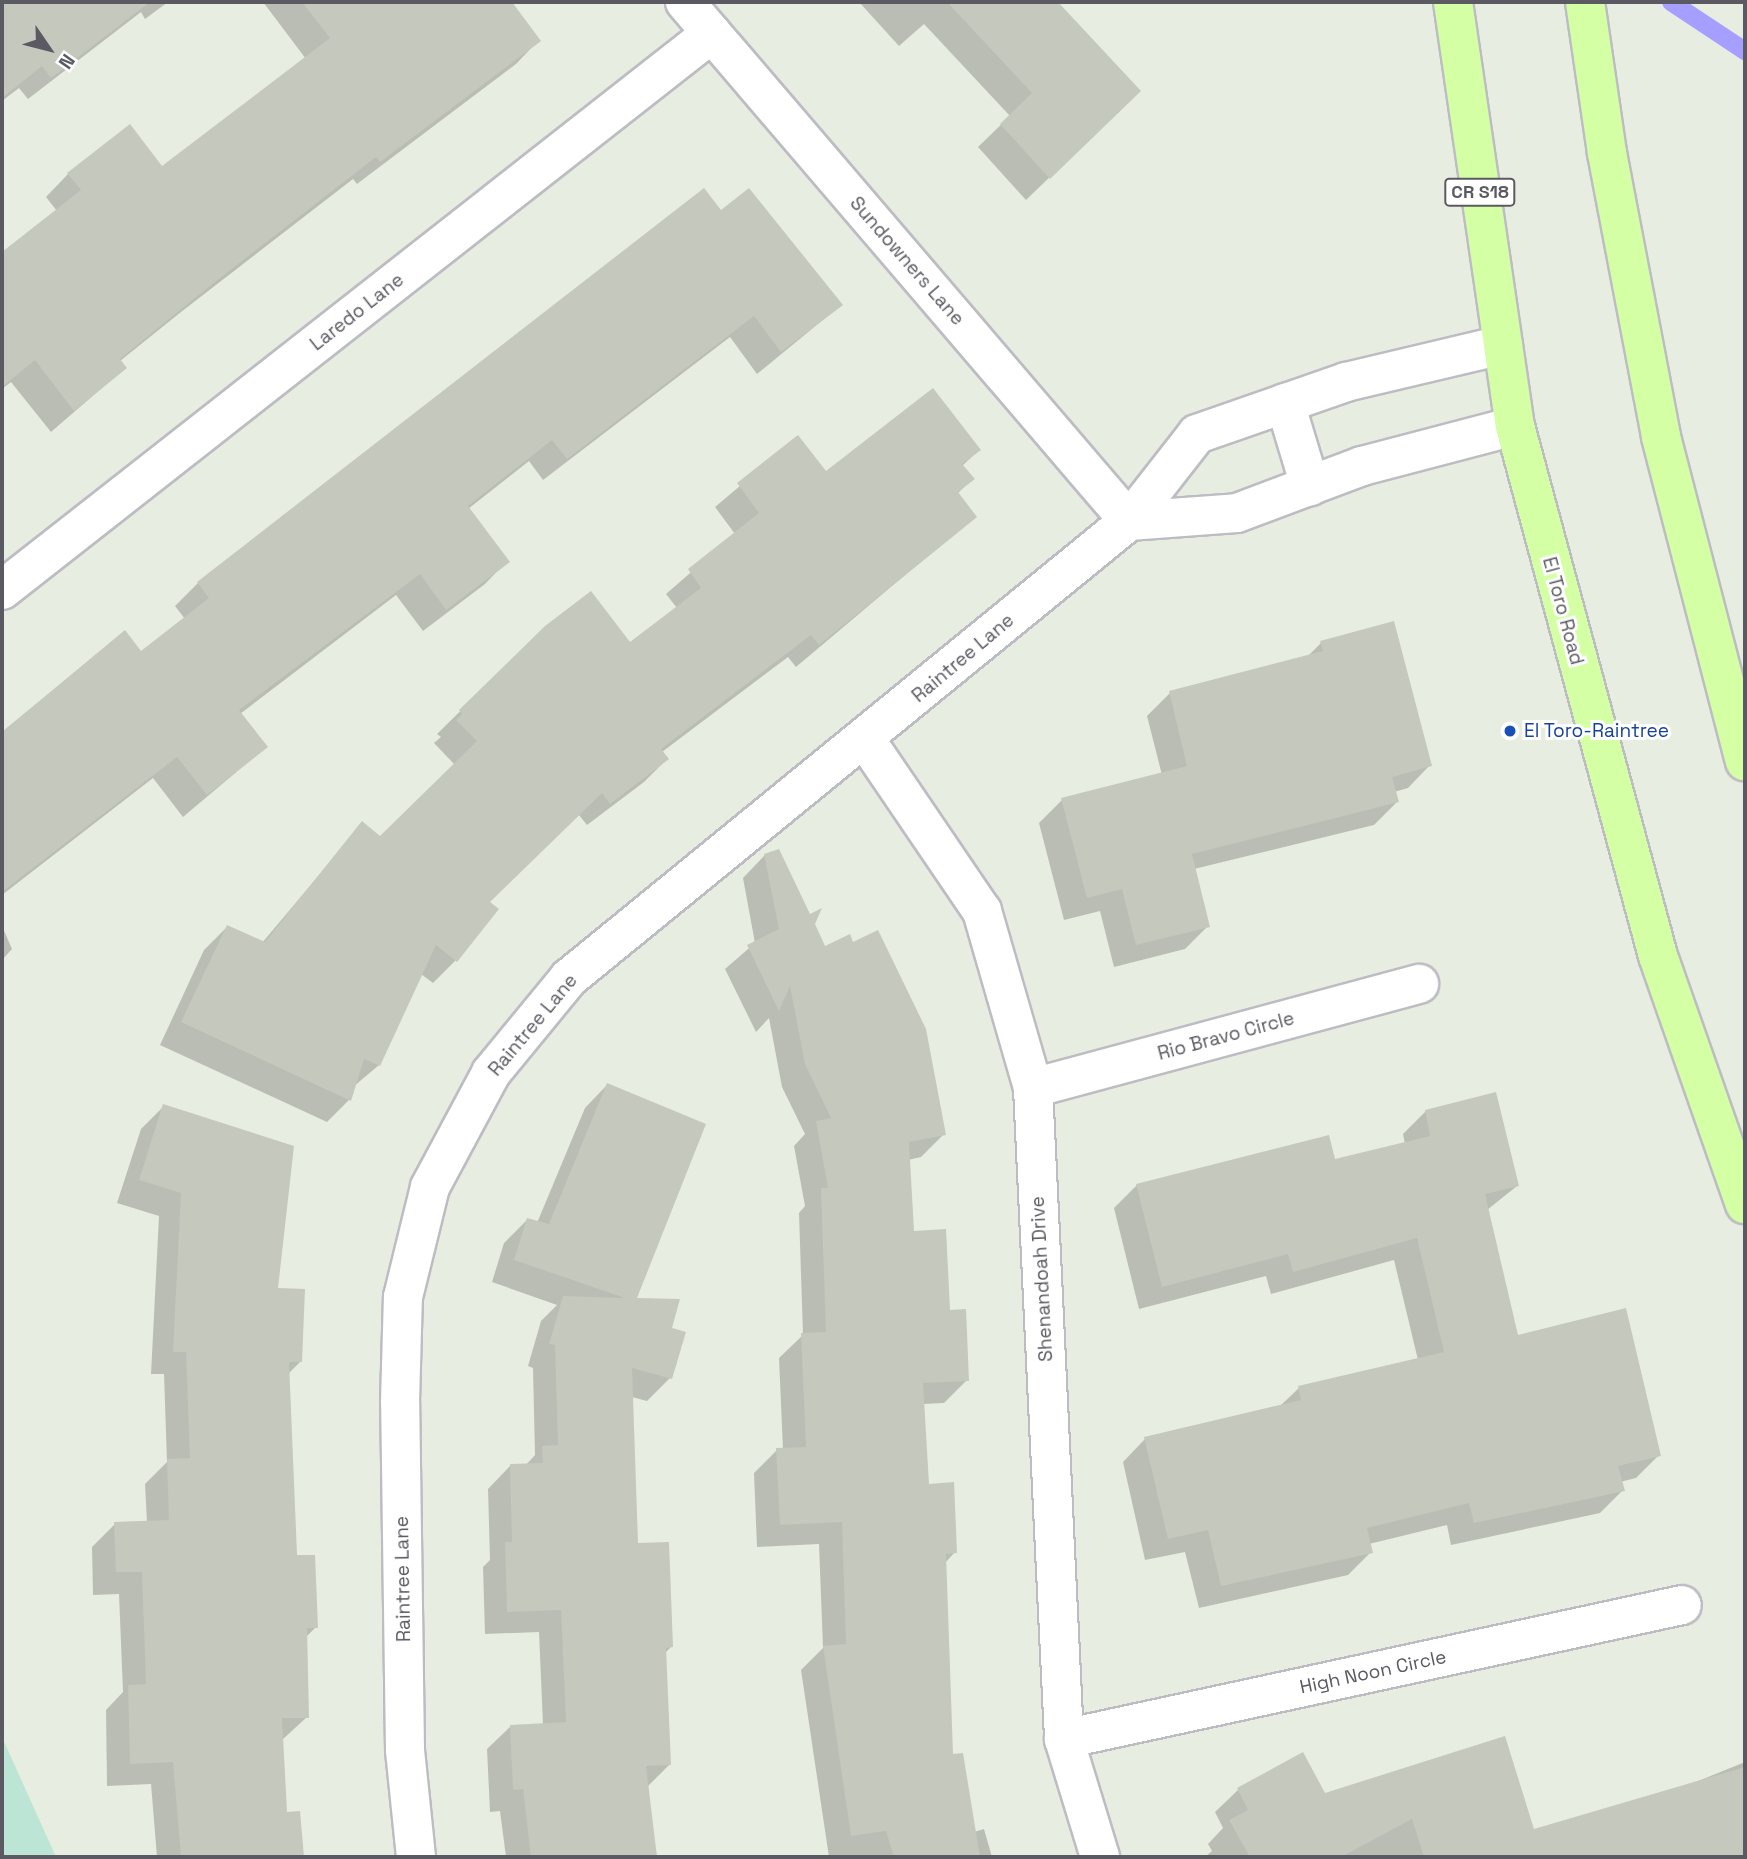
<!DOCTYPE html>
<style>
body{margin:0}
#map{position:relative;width:1747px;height:1859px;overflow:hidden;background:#e8ede1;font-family:"Space Grotesk",sans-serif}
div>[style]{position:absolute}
.green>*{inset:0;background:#bde5d6}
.shadow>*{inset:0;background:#0003}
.stream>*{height:18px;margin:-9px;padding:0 9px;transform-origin:9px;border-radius:9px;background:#a69fff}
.building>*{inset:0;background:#c4c8bd}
.roads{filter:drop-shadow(2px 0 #bdbcc3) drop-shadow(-2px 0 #bdbcc3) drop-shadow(0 2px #bdbcc3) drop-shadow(0 -2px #bdbcc3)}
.street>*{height:38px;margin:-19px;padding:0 19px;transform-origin:19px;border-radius:19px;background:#fff}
.primary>*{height:38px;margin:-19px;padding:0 19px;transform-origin:19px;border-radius:19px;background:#d4ffa4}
.dots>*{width:19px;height:19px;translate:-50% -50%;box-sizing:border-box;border:4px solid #fff;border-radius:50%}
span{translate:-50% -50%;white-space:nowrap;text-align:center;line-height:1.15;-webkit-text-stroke:6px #fff;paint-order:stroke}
.shield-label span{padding:2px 5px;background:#fff;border:2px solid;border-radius:5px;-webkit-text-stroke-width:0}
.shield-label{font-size:18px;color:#5b5a62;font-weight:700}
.street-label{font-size:19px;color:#5b5a62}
.transit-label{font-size:19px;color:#164399}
.left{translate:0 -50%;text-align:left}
.frame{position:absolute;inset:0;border:4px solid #5b5a62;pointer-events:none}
.north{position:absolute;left:14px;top:14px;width:70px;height:70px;-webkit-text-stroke:5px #fff;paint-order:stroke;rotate:125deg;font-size:19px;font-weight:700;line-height:28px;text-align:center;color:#5b5a62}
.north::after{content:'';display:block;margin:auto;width:24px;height:32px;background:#5b5a62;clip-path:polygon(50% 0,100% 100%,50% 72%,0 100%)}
</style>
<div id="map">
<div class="green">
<i style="clip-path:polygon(2px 1737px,56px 1857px,2px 1857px)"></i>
</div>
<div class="shadow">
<i style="clip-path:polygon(2px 2px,168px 2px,145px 19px,141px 12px,28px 99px,19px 88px,2px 101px)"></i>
<i style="clip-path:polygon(263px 2px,510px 2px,538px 41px,516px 64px,357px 184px,353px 179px,181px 312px,120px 361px,125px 368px,51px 432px,11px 382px,2px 389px,2px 254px,57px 211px,46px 197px,68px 174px,162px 168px,306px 59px)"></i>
<i style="clip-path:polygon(859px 2px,1056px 2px,1139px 91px,1026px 200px,978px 147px,1010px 116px,924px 24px,899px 46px)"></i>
<i style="clip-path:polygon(720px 212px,841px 305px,757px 374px,730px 337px,543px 480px,529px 461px,468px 509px,507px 561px,485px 584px,423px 631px,396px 595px,240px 714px,266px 747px,183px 817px,153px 778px,2px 895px,2px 732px,125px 632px,140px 653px,185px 619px,175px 606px,198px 583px)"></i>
<i style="clip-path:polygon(798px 437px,826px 474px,979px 450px,962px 466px,972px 479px,957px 494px,975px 516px,796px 667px,788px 657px,662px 752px,667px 759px,644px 782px,587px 825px,579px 815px,487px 902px,456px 960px,433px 983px,421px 974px,379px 1065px,353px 1087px,349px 1100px,327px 1122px,160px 1045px,204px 950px,227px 927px,262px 943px,362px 824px,380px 838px,455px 765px,434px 743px,441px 737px,437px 734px,546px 627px,629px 645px,677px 608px,666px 594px,735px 534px,715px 507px)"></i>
<i style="clip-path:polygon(1321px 643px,1430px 765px,1408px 788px,1394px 792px,1397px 802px,1374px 825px,1194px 869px,1208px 926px,1185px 949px,1114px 967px,1100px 911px,1064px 920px,1039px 823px,1062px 800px,1162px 775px,1147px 716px,1170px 693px,1307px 657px)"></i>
<i style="clip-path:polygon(765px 855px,944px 1134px,921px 1157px,908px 1160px,913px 1233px,948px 1311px,967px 1380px,944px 1403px,923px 1404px,927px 1486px,955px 1552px,945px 1563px,951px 1756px,974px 1832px,984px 1829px,992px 1857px,829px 1857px,801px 1670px,823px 1648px,819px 1544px,757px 1547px,754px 1473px,777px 1450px,783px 1450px,779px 1358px,803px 1335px,799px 1213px,805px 1206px,794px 1146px,805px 1134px,782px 1087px,769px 1018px,756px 1032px,725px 969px,755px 943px,743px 878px)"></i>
<i style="clip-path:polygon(2px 926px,12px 949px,2px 960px)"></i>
<i style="clip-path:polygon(607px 1085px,634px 1299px,670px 1330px,670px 1378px,647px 1401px,632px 1397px,637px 1545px,671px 1647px,665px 1653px,669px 1765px,647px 1787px,655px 1857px,506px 1857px,500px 1811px,490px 1812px,487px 1749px,510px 1727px,543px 1725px,539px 1632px,485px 1634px,483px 1567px,490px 1560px,488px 1489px,510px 1466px,525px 1466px,535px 1455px,533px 1368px,528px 1366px,541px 1321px,557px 1305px,492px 1282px,504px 1243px,527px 1220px,537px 1223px,585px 1108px)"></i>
<i style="clip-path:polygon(164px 1106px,276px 1290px,300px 1362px,288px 1374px,295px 1557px,316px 1627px,305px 1638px,307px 1717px,282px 1740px,285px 1814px,299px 1813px,302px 1857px,157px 1857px,151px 1784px,107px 1786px,106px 1710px,123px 1692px,119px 1594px,93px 1595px,92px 1547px,115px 1524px,147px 1523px,145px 1484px,167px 1462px,164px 1374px,151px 1374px,159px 1216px,117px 1203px,141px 1129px)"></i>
<i style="clip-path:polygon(1426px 1111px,1517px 1186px,1487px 1210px,1516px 1337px,1659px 1455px,1636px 1478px,1620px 1482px,1623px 1490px,1600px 1513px,1451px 1545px,1447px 1525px,1369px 1544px,1371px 1552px,1348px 1575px,1199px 1608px,1185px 1552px,1145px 1560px,1123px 1462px,1145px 1439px,1280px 1406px,1299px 1388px,1418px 1360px,1394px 1260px,1271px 1294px,1266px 1276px,1139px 1309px,1114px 1208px,1137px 1185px,1334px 1161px,1405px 1144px,1403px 1134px)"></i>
<i style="clip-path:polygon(1303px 1754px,1324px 1795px,1535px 1837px,1515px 1857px,1205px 1857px,1212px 1851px,1208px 1844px,1223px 1828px,1215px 1812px,1238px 1790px)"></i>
<i style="clip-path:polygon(1745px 1762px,1745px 1857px,1535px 1857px,1533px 1848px)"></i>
</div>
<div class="stream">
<i style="left:1671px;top:2px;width:89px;rotate:33.5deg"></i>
</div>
<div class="building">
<i style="clip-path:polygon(2px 2px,150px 2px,51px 78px,42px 66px,2px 98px)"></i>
<i style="clip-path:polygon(302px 2px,512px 2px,541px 41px,380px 162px,376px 157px,206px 289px,120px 359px,127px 368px,74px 411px,35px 360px,2px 387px,2px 252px,81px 190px,67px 173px,130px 124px,162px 166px,330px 38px)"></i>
<i style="clip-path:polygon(947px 2px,1058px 2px,1141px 91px,1050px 179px,1000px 124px,1032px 93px)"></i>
<i style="clip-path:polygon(704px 188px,721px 210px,749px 188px,843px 305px,781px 352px,754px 316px,567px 459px,552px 440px,468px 506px,510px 562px,446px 610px,420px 574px,239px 710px,268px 747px,207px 795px,177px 757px,2px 892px,2px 732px,125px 630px,141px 651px,209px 598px,197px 582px)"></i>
<i style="clip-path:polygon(933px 388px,981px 450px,962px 464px,975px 479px,958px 492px,977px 517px,819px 645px,811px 635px,661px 749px,669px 759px,610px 804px,602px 793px,490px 902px,499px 909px,457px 962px,436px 945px,380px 1066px,364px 1059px,351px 1101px,181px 1022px,227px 925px,265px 942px,362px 821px,380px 836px,477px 741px,456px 720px,462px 714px,459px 710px,545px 626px,591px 591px,630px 642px,701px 588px,688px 569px,759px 513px,737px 483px,798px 435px,826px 471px)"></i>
<i style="clip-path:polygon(1394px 621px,1432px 766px,1392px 777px,1399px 802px,1192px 854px,1210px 927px,1136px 945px,1122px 889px,1087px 898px,1061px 798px,1187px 766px,1169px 691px,1323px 651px,1320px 641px)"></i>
<i style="clip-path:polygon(779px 849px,810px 914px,822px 908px,815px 924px,825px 946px,850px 934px,853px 942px,878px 930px,926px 1029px,946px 1135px,909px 1142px,914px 1231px,946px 1229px,950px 1310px,966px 1309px,969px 1381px,923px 1383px,929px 1484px,954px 1482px,957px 1553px,946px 1554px,953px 1754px,963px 1753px,980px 1857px,894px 1857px,886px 1831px,851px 1836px,823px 1646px,846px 1644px,842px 1522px,780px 1525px,776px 1448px,806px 1447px,801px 1333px,826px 1332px,821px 1188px,828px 1188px,816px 1121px,831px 1118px,805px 1064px,790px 986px,779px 1011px,747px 945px,779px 929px,764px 854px)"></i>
<i style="clip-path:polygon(607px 1083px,706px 1124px,637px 1298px,680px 1299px,672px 1328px,686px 1332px,672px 1379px,632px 1368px,638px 1543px,669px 1542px,673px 1647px,666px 1648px,671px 1765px,646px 1766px,657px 1857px,531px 1857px,523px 1789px,513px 1790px,510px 1725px,566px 1722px,561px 1610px,507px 1612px,505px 1542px,512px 1542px,510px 1464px,543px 1463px,542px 1446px,558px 1445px,555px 1345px,549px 1344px,563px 1296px,625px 1298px,514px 1260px,527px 1218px,549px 1224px)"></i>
<i style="clip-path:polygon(1496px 1092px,1519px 1186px,1485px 1194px,1518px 1335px,1626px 1308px,1661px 1456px,1618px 1466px,1625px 1491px,1474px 1523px,1469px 1503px,1367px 1528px,1373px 1553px,1221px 1586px,1208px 1530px,1168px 1539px,1144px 1437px,1301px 1400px,1298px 1386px,1444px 1352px,1417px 1238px,1293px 1272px,1288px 1254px,1162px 1287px,1136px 1184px,1329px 1135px,1335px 1159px,1430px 1136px,1425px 1110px)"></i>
<i style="clip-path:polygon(163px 1104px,294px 1146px,278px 1288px,305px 1289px,302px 1362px,289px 1362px,297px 1555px,315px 1555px,318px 1628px,307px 1628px,309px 1718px,282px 1718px,287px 1812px,300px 1811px,304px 1857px,181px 1857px,173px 1762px,130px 1764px,128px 1685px,146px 1684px,142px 1572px,116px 1572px,114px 1522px,169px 1520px,167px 1459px,190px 1458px,186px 1352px,173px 1352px,181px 1193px,139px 1180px)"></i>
<i style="clip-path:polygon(1505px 1736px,1534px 1829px,1745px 1767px,1745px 1857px,1424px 1857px,1412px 1819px,1341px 1857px,1250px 1857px,1229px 1820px,1248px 1810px,1237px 1788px,1303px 1752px,1325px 1793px)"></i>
</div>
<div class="roads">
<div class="street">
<i style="left:685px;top:2px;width:683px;rotate:49.45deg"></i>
<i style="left:1285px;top:403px;width:87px;rotate:73.2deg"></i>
<i style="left:1129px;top:521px;width:108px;rotate:-4.2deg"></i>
<i style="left:1237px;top:513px;width:134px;rotate:-20.6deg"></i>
<i style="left:1362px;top:466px;width:158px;rotate:-14.7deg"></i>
<i style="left:2px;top:590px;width:902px;rotate:-38.11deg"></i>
<i style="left:865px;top:739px;width:208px;rotate:55.8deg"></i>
<i style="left:982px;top:911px;width:184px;rotate:73.9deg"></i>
<i style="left:1033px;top:1088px;width:652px;rotate:87.27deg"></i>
<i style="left:1064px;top:1739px;width:123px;rotate:73deg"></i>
<i style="left:1033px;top:1088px;width:400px;rotate:-15.1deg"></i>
<i style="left:1064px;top:1739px;width:632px;rotate:-12.23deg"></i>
<i style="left:416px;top:1857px;width:108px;rotate:-95.9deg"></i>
<i style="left:405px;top:1750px;width:348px;rotate:-90.8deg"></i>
<i style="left:400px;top:1402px;width:105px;rotate:-88.4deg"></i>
<i style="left:403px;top:1297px;width:113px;rotate:-76.2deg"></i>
<i style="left:430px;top:1187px;width:129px;rotate:-61.8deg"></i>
<i style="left:491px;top:1073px;width:123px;rotate:-50.6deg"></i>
<i style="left:569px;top:978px;width:723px;rotate:-39.22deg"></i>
<i style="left:1129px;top:521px;width:110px;rotate:-52deg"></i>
<i style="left:1197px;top:434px;width:158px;rotate:-19.2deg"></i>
<i style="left:1346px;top:382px;width:161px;rotate:-13.3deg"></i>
</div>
<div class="primary">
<i style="left:1453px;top:2px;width:429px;rotate:81.7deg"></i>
<i style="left:1515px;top:426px;width:549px;rotate:74.9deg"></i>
<i style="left:1658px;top:956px;width:263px;rotate:70.7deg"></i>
<i style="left:1585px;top:2px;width:153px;rotate:81.7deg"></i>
<i style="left:1607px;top:153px;width:289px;rotate:79.2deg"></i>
<i style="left:1661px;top:437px;width:335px;rotate:75.5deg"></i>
</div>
</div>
<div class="dots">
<i style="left:1510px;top:731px;background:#1a4fb4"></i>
</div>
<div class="shield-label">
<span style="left:1480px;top:192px">CR S18</span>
</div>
<div class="street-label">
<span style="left:907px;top:261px;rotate:49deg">Sundowners Lane</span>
<span style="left:357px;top:312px;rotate:-38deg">Laredo Lane</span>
<span style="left:1563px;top:611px;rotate:75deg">El Toro Road</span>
<span style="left:963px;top:658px;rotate:-40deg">Raintree Lane</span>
<span style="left:533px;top:1025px;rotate:-50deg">Raintree Lane</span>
<span style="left:1226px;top:1036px;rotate:-15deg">Rio Bravo Circle</span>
<span style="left:1042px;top:1279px;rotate:-93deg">Shenandoah Drive</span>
<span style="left:403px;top:1579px;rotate:-91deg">Raintree Lane</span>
<span style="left:1373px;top:1672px;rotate:-12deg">High Noon Circle</span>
</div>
<div class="transit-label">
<span class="left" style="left:1524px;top:731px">El Toro-Raintree</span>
</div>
<div class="frame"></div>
<div class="north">N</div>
</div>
